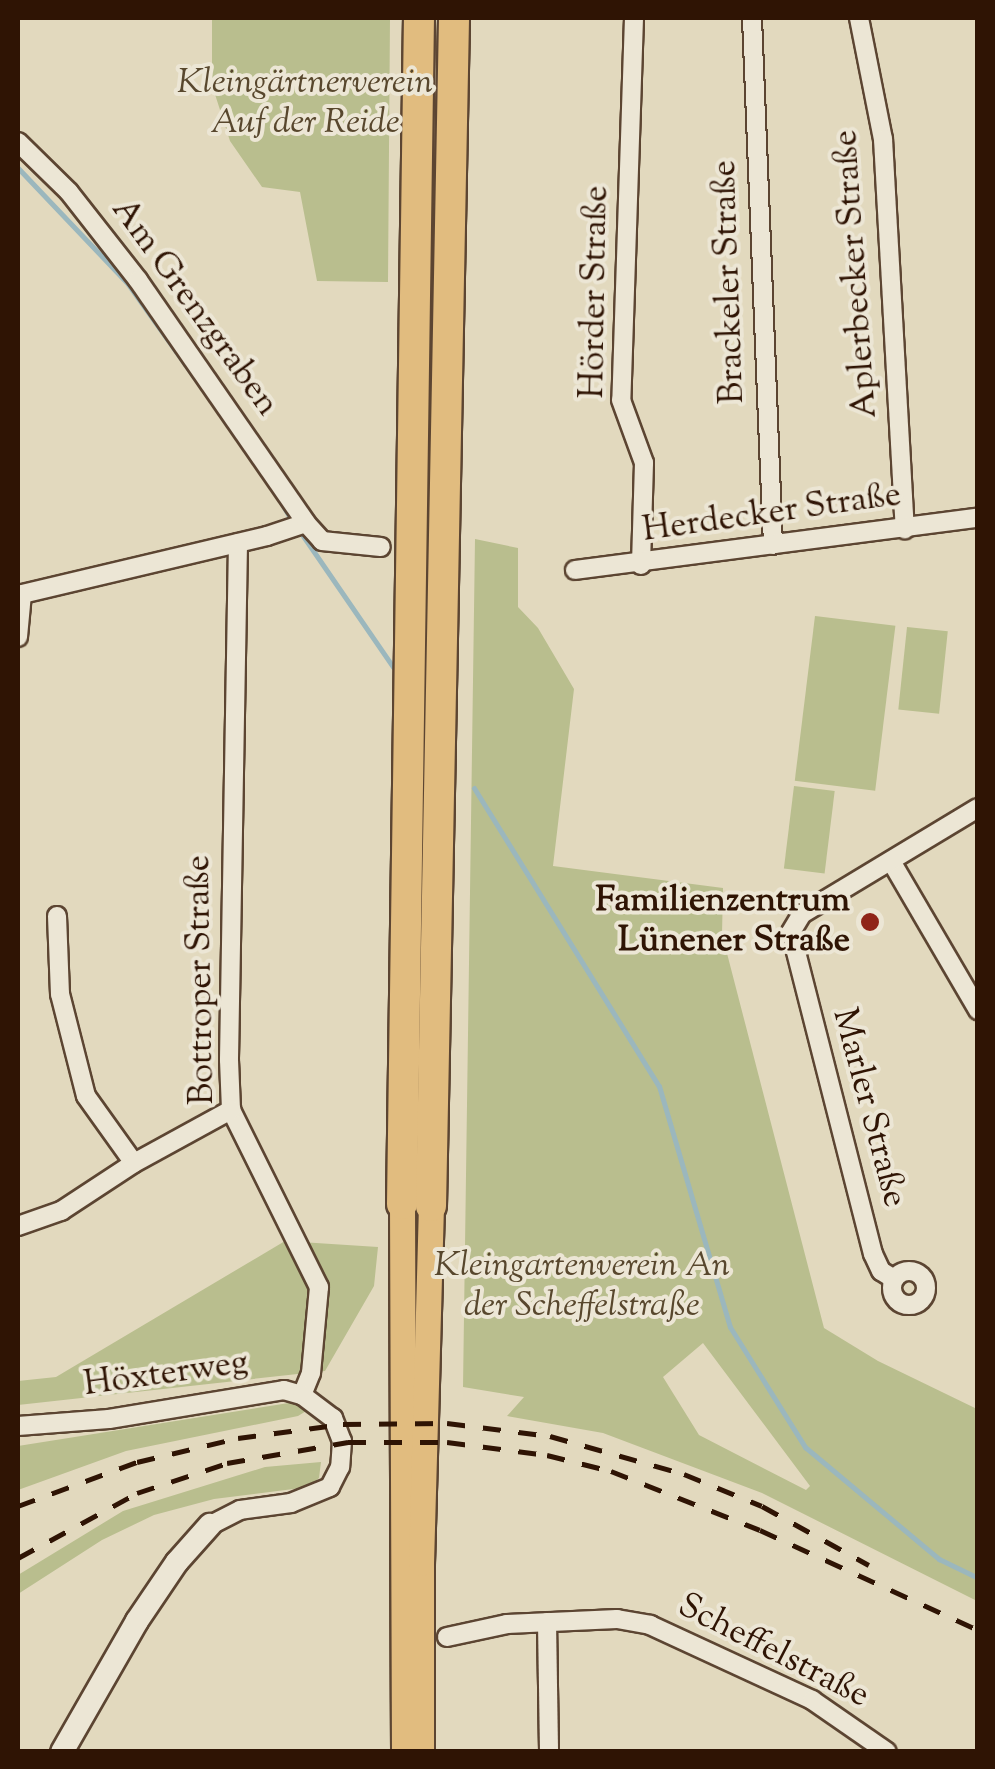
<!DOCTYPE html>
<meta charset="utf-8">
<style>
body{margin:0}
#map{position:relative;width:995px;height:1769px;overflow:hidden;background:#e2d9be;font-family:"Sorts Mill Goudy",serif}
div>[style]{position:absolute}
.green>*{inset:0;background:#b9be8e;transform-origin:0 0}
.stream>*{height:5px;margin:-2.5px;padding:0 2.5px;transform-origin:2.5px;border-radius:2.5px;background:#9bb7bd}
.roads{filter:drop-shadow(2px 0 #5c4532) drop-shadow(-2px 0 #5c4532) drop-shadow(0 2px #5c4532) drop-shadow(0 -2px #5c4532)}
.street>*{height:18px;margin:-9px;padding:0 9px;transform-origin:9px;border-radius:9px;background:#ece6d5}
.street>.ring{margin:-9px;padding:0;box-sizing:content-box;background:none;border:18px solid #ece6d5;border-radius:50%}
.secondary>*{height:22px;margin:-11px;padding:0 11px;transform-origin:11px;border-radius:11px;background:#ece6d5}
.primary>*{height:25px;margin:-12.5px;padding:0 12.5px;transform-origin:12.5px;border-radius:12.5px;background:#e1bc7f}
.highway>*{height:30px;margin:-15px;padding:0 15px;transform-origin:15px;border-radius:15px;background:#e1bc7f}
.rail>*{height:5px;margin-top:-2.5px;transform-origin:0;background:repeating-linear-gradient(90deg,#2f1404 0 18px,transparent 0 36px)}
.dots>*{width:28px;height:28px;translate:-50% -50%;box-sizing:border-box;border:5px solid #ece6d5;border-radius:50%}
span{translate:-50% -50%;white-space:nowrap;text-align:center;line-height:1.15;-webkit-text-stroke:8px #ece6d5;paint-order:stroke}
.park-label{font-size:35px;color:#58472d;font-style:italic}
.street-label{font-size:35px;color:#2f1404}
.poi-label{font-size:35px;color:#2f1404;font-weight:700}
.right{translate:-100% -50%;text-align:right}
.frame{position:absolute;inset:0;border:20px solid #2f1404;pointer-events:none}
</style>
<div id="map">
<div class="green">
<i style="clip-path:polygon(212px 18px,390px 18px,388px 282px,317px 281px,300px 192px,262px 187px,230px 141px,212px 85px)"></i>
<i style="clip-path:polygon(evenodd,475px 539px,518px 548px,518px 607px,538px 628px,574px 689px,553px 866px,723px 888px,722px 934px,824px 1328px,878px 1361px,977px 1409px,977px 1601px,762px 1493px,603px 1433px,507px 1416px,524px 1397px,463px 1387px,475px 539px,703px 1343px,810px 1486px,806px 1490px,699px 1435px,663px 1377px,703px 1343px)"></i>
<i style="left:815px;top:616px;width:81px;height:166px;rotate:7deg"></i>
<i style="left:907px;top:627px;width:41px;height:83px;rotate:6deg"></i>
<i style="left:794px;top:786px;width:41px;height:83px;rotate:7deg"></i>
<i style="clip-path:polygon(285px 1241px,378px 1247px,374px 1286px,325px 1371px,18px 1405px,18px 1381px,56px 1377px)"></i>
<i style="clip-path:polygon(295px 1402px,311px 1408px,298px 1416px,126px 1451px,18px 1490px,18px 1446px)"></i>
<i style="clip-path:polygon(321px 1462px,319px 1478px,309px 1487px,214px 1499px,154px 1515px,102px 1540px,18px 1594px,18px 1575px,123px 1511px,265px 1467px)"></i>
</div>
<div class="stream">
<i style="left:18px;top:168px;width:160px;rotate:46.5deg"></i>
<i style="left:128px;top:284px;width:140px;rotate:54.6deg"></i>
<i style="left:278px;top:497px;width:22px;rotate:60deg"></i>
<i style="left:301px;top:533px;width:163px;rotate:55.5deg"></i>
<i style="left:474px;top:788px;width:351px;rotate:58.2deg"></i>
<i style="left:659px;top:1086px;width:251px;rotate:73.6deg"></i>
<i style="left:730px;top:1327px;width:142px;rotate:58deg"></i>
<i style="left:805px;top:1447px;width:175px;rotate:39.9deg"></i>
<i style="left:939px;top:1559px;width:43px;rotate:26deg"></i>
</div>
<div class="roads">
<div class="street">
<i style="left:634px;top:18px;width:382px;rotate:91.9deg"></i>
<i style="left:621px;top:400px;width:67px;rotate:69.9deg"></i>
<i style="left:644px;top:463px;width:102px;rotate:91.7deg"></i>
<i style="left:752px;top:18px;width:527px;rotate:87.72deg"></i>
<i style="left:859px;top:18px;width:123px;rotate:78.8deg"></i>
<i style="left:883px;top:139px;width:391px;rotate:86.8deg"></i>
<i style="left:18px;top:142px;width:71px;rotate:44.4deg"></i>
<i style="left:69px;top:192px;width:112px;rotate:51.9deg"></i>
<i style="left:138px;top:280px;width:295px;rotate:55.3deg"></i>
<i style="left:238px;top:543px;width:517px;rotate:91deg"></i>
<i style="left:229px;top:1060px;width:50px;rotate:87.7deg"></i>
<i style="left:231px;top:1110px;width:198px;rotate:63.6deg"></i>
<i style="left:319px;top:1287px;width:86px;rotate:95.3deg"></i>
<i style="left:311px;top:1373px;width:24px;rotate:112deg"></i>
<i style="left:575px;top:570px;width:406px;rotate:-7.4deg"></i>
<i style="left:18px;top:595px;width:256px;rotate:-13.3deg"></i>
<i style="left:267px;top:536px;width:41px;rotate:-18.4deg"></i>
<i style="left:306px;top:523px;width:24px;rotate:48deg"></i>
<i style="left:322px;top:541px;width:59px;rotate:5.8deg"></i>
<i style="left:18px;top:637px;width:43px;rotate:-84.7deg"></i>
<i style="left:891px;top:861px;width:173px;rotate:59.7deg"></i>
<i style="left:57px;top:916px;width:78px;rotate:87.8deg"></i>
<i style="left:60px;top:994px;width:105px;rotate:75.7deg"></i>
<i style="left:86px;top:1096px;width:82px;rotate:54.4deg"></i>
<i style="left:18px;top:1226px;width:46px;rotate:-19.2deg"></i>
<i style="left:61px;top:1211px;width:87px;rotate:-33.3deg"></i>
<i style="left:134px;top:1163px;width:111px;rotate:-28.7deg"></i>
<i class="ring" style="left:892px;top:1271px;width:16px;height:16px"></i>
<i style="left:894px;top:1279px;width:15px;rotate:-148deg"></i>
<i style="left:881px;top:1271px;width:19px;rotate:-115deg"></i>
<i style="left:873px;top:1254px;width:332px;rotate:-104.3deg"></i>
<i style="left:791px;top:932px;width:21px;rotate:-59deg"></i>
<i style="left:802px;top:914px;width:205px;rotate:-31.1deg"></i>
<i style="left:18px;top:1426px;width:91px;rotate:-4.4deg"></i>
<i style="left:109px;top:1419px;width:177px;rotate:-9.4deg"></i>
<i style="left:284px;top:1390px;width:19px;rotate:16deg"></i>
<i style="left:302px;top:1395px;width:39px;rotate:37deg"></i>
<i style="left:333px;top:1418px;width:25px;rotate:69deg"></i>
<i style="left:342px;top:1441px;width:26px;rotate:94deg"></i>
<i style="left:340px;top:1467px;width:22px;rotate:117deg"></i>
<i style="left:330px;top:1487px;width:42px;rotate:157.7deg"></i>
<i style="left:291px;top:1503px;width:51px;rotate:172.2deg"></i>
<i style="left:240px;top:1510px;width:34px;rotate:153deg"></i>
<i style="left:547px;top:1622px;width:130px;rotate:89.1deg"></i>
<i style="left:447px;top:1637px;width:61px;rotate:-12.2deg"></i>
<i style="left:507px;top:1624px;width:110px;rotate:-2.6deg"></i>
<i style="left:617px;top:1619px;width:34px;rotate:10deg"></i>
<i style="left:650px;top:1625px;width:179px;rotate:24.8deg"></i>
<i style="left:812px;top:1700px;width:91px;rotate:34.7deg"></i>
</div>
<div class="secondary">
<i style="left:62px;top:1752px;width:151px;rotate:-60.2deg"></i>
<i style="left:137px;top:1621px;width:71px;rotate:-55.9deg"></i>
<i style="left:177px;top:1562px;width:50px;rotate:-48.3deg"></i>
</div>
<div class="primary">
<i style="left:402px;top:1204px;width:548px;rotate:89.79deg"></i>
<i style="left:421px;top:1752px;width:189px;rotate:-90deg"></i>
<i style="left:421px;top:1563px;width:357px;rotate:-88.4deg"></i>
</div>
<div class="highway">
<i style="left:402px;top:1204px;width:1186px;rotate:-89.18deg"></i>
<i style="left:431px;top:1206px;width:1188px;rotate:-88.89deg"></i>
</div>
</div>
<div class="rail">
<i style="left:18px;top:1506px;width:127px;rotate:-20.3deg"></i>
<i style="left:137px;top:1462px;width:104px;rotate:-13.4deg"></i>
<i style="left:238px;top:1438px;width:106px;rotate:-7.6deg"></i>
<i style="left:343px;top:1424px;width:104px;rotate:-0.6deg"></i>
<i style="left:447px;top:1423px;width:104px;rotate:7.2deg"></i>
<i style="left:550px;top:1436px;width:139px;rotate:15.8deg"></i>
<i style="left:684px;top:1474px;width:84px;rotate:22.3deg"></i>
<i style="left:762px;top:1506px;width:122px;rotate:28.9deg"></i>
<i style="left:18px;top:1558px;width:136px;rotate:-28.6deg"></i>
<i style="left:137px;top:1493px;width:95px;rotate:-18.4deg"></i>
<i style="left:227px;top:1463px;width:123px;rotate:-9.8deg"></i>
<i style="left:348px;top:1442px;width:99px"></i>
<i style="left:447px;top:1442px;width:101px;rotate:7.4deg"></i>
<i style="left:547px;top:1455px;width:66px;rotate:14deg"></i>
<i style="left:611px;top:1471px;width:160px;rotate:21.6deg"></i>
<i style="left:760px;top:1530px;width:240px;rotate:24.6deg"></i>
</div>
<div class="dots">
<i style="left:870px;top:922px;background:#8f2418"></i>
</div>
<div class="park-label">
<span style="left:305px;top:104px">Kleingärtnerverein<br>Auf der Reide</span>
<span style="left:582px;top:1287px">Kleingartenverein An<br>der Scheffelstraße</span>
</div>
<div class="street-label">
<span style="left:857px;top:274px;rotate:-94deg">Aplerbecker Straße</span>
<span style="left:730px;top:282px;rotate:-92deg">Brackeler Straße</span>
<span style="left:596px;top:292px;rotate:-89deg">Hörder Straße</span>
<span style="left:194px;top:308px;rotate:54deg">Am Grenzgraben</span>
<span style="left:772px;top:514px;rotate:-8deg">Herdecker Straße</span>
<span style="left:202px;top:980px;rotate:-91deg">Bottroper Straße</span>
<span style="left:868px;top:1108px;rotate:75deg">Marler Straße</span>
<span style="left:166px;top:1375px;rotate:-8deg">Höxterweg</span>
<span style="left:773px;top:1652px;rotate:27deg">Scheffelstraße</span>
</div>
<div class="poi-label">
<span class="right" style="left:850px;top:922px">Familienzentrum<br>Lünener Straße</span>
</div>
<div class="frame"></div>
</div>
